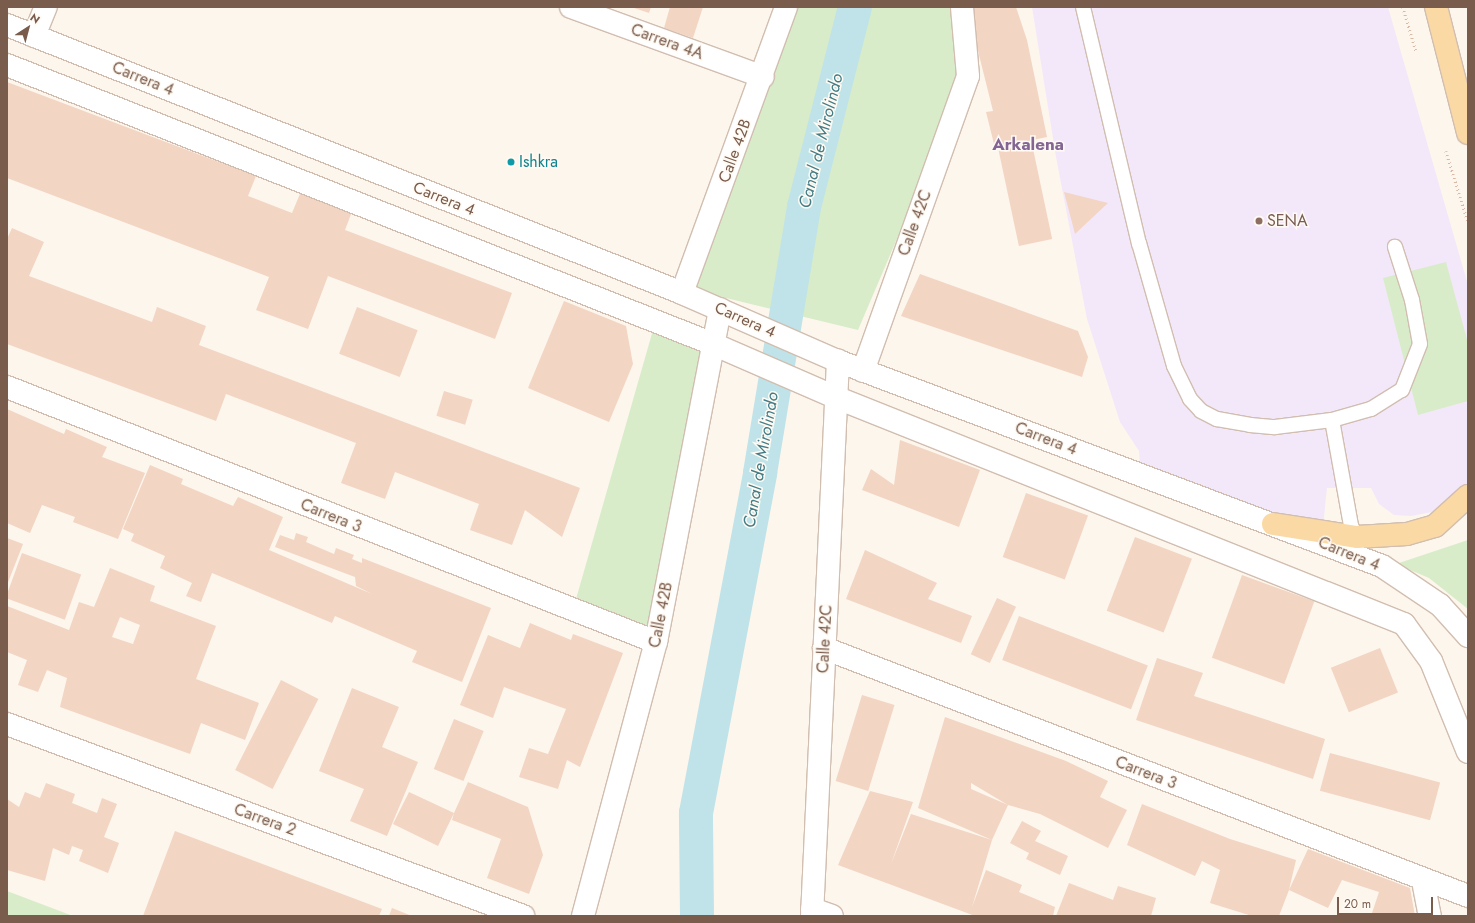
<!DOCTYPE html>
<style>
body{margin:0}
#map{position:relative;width:1475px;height:923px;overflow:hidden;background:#fdf6ec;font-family:Jost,sans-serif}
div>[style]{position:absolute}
.education>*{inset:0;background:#f3e8fa}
.green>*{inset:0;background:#d8ecc9}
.canal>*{height:34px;margin:-17px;padding:0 17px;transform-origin:17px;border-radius:17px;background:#bfe3e8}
.building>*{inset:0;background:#f3d5c3;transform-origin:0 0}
.path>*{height:2.5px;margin-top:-1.25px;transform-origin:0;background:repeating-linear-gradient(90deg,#d9b8a5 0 1px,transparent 0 4px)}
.roads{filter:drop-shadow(1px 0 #d1beb0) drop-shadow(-1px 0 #d1beb0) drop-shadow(0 1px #d1beb0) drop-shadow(0 -1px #d1beb0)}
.service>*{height:14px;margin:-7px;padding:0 7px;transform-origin:7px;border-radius:7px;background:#fff}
.minor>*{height:22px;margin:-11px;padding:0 11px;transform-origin:11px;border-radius:11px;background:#fff}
.secondary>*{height:22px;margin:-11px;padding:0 11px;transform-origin:11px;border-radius:11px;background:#fff}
.primary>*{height:22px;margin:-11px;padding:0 11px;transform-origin:11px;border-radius:11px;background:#fbd9a5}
.dots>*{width:11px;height:11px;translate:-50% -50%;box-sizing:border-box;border:2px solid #fffaf3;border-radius:50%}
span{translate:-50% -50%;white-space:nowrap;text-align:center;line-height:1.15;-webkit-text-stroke:3px #fffaf3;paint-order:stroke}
.street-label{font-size:16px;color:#7a5c4d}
.culture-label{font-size:16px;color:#0d838f}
.left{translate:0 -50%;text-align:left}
.education-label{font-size:16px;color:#785e54}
.water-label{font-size:17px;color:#437c86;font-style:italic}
.neighbourhood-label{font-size:17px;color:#846695;font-weight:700}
.frame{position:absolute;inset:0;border:8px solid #7a5c4d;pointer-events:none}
.north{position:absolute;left:8px;top:8px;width:40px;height:40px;-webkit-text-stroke:3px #fffaf3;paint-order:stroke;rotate:36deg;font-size:11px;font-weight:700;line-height:16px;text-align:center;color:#7a5c4d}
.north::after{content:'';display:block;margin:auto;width:14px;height:18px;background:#7a5c4d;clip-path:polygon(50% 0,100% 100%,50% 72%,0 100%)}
.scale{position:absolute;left:1337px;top:897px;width:96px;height:18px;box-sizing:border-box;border:2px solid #7a5c4d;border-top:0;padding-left:5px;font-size:12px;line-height:14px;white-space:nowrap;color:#7a5c4d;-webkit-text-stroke:3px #fffaf3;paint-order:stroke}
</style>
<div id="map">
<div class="education">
<i style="clip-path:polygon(1032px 7px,1388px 7px,1468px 285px,1468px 483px,1454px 496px,1432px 512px,1411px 516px,1394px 515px,1379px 504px,1371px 488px,1327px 488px,1323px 527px,1278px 519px,1140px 466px,1139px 451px,1120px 422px,1087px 319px,1056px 157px)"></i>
</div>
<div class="green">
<i style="clip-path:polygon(784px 7px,959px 7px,967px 75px,858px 330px,681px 287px)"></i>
<i style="clip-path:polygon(1446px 262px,1468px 343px,1468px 401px,1418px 415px,1383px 278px)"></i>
<i style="clip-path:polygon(655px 323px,711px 345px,656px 637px,574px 606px)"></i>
<i style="clip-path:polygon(1468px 540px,1468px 609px,1429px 578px,1396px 564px)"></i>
<i style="clip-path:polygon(7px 891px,73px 916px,7px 916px)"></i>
</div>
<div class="canal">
<i style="left:697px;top:916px;width:103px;rotate:-90.6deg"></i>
<i style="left:696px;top:813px;width:346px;rotate:-79.3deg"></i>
<i style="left:760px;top:473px;width:270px;rotate:-80.6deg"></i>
<i style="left:804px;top:207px;width:206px;rotate:-75.7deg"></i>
</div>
<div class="building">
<i style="clip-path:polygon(631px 7px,651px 7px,649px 13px)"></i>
<i style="clip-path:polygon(670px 7px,703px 7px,693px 38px,664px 28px)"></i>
<i style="clip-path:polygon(967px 7px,1016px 7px,1027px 40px,1047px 137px,995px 148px,986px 112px,993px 111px)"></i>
<i style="clip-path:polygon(7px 82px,256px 176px,248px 196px,292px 213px,302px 189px,353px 209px,345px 230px,512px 293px,495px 339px,328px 276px,308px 329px,256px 310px,269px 277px,7px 178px)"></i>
<i style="left:1032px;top:144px;width:97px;height:34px;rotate:78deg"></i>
<i style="clip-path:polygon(1064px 192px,1108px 203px,1075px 234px)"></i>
<i style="clip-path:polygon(12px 228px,44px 242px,29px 276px,152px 322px,157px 307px,206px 326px,199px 345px,580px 488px,562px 537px,525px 510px,512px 545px,470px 530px,479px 504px,395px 472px,385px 499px,341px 483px,356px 443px,226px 394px,216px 421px,7px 344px,7px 239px)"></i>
<i style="clip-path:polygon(920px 274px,1078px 331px,1088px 357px,1082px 377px,901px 316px)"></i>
<i style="clip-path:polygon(564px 301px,626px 326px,633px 364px,609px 422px,528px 388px)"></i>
<i style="left:357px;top:307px;width:65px;height:50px;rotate:21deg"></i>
<i style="left:444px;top:391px;width:30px;height:26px;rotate:17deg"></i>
<i style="clip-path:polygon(7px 409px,64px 434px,66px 429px,107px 447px,102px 457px,145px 473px,118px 539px,73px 522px,75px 517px,42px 505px,30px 533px,7px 523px)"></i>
<i style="clip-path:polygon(900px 440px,980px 470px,959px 527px,862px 490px,871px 469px,894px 485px)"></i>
<i style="clip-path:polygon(150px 465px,183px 479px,181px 484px,233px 506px,238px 497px,283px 517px,269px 550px,372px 594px,356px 586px,355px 577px,275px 547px,280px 535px,294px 540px,296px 533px,308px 537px,306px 542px,334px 554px,336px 548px,354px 555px,352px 559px,362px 563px,362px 558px,491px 608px,462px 682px,412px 662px,417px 651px,335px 616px,332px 623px,212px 573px,201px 602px,186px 596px,192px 583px,160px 568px,165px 556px,131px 541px,134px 534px,123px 529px)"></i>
<i style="left:1026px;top:493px;width:66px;height:68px;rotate:20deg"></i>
<i style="left:1135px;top:537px;width:61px;height:79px;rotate:21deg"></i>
<i style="clip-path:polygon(7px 538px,23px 544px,7px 585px)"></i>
<i style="clip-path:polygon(865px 550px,937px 583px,928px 599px,972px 616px,961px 643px,846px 599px)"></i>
<i style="left:22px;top:553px;width:63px;height:48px;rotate:20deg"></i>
<i style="clip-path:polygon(evenodd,110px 568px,155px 586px,150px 601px,216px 626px,196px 679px,259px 703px,245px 740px,201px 723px,190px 754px,60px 707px,67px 678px,47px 670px,38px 692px,18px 685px,27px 660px,7px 652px,7px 606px,69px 630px,79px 602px,94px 607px,110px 568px,120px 617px,140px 625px,133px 644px,112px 637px,120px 617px)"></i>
<i style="left:1242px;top:575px;width:77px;height:88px;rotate:20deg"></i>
<i style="left:997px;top:598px;width:21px;height:62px;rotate:25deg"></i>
<i style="left:1019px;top:616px;width:138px;height:47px;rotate:21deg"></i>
<i style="clip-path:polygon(530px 623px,571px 640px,573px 634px,623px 653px,580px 767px,567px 760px,558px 789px,519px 777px,529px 748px,548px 754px,566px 709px,504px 687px,493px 718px,460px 705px,488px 635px,520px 648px)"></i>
<i style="left:1380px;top:648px;width:48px;height:53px;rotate:68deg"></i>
<i style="clip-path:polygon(1157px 658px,1203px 673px,1194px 696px,1325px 739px,1313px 779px,1136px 720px)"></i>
<i style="left:281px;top:680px;width:42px;height:101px;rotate:27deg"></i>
<i style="clip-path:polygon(352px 688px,399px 707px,382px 747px,418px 762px,387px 836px,350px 821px,364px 789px,319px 771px)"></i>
<i style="left:862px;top:695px;width:34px;height:90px;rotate:17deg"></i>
<i style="clip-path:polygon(evenodd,945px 717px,1066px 761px,1108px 781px,1100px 797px,1127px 810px,1108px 848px,1040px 814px,1008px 805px,992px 840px,972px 907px,986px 870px,1022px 885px,1019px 892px,1055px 907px,1053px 916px,975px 916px,838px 865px,870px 791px,913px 802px,891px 864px,911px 814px,992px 840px,918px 808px,945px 717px,971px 783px,1008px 805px,971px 789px,971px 783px)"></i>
<i style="left:454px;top:719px;width:32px;height:54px;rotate:22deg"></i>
<i style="left:1330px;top:753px;width:114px;height:39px;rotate:15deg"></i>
<i style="clip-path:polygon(468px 782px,528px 807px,543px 855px,529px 894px,487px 878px,501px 839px,452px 820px,454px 813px,438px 846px,393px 824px,409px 792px,454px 813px)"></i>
<i style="clip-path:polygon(46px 783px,75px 794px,72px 803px,97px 813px,102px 798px,117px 804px,104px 837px,119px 843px,108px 873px,79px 861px,83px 850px,72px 846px,69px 855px,53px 848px,45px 881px,7px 870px,7px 799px,19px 807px,25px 792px,40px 798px)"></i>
<i style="clip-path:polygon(1142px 804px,1230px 839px,1296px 860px,1289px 890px,1308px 849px,1410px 888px,1415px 916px,1371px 916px,1379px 892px,1342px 880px,1328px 908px,1289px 890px,1279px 916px,1252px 916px,1210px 903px,1220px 870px,1202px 861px,1195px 876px,1127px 845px)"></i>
<i style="clip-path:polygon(1022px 821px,1041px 831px,1035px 841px,1068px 856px,1060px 875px,1026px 859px,1029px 853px,1010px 843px)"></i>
<i style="clip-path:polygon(175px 831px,382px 909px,379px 916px,143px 916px)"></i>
<i style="clip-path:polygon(1069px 883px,1113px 900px,1118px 886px,1156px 898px,1151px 916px,1056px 916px)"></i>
<i style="clip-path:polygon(392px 908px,412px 916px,389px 916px)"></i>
</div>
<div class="path">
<i style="left:1403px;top:7px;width:46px;rotate:73.5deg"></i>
<i style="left:1446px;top:151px;width:74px;rotate:72.8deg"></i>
</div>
<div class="roads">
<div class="service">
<i style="left:1083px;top:7px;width:243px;rotate:76.7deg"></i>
<i style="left:1139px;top:243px;width:128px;rotate:74.1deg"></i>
<i style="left:1174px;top:366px;width:37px;rotate:64deg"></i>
<i style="left:1190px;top:399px;width:16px;rotate:47deg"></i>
<i style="left:1201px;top:411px;width:18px;rotate:27deg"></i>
<i style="left:1217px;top:419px;width:34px;rotate:10deg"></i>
<i style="left:1250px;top:425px;width:25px;rotate:5deg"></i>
<i style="left:1275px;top:427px;width:57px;rotate:-7deg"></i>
<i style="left:1332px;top:420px;width:108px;rotate:79.8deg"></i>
<i style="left:1351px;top:526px;width:13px;rotate:61deg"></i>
<i style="left:1332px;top:420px;width:41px;rotate:-15.8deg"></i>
<i style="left:1371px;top:409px;width:36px;rotate:-32deg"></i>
<i style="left:1402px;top:390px;width:49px;rotate:-68.6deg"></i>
<i style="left:1420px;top:344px;width:45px;rotate:-100.3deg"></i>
<i style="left:1412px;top:300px;width:56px;rotate:-107.8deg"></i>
</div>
<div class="minor">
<i style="left:571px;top:7px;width:204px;rotate:20deg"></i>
<i style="left:34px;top:36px;width:31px;rotate:-68deg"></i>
<i style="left:682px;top:293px;width:304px;rotate:-70deg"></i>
<i style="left:863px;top:371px;width:313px;rotate:-70.4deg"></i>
<i style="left:968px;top:76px;width:69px;rotate:-95deg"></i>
<i style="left:7px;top:387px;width:697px;rotate:21.45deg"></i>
<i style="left:824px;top:648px;width:690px;rotate:21.06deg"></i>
<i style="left:7px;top:724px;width:551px;rotate:20.41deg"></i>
<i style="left:1423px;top:881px;width:36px;rotate:79deg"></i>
<i style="left:812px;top:909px;width:21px;rotate:19deg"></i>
<i style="left:583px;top:916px;width:284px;rotate:-75.1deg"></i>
<i style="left:656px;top:642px;width:339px;rotate:-79.1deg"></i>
<i style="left:812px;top:916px;width:556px;rotate:-87.32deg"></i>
</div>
<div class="secondary">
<i style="left:7px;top:25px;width:726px;rotate:21.65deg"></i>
<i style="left:682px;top:293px;width:170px;rotate:23.6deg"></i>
<i style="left:838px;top:361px;width:581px;rotate:20.65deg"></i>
<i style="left:1382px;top:566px;width:70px;rotate:33.9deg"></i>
<i style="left:1440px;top:605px;width:42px;rotate:47.9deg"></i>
<i style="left:7px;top:65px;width:759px;rotate:21.56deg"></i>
<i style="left:713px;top:344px;width:133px;rotate:23.5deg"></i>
<i style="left:835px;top:397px;width:613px;rotate:21.75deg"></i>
<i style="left:1404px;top:624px;width:46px;rotate:53.9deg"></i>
<i style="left:1431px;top:661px;width:98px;rotate:67.9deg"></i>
</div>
<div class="primary">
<i style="left:1436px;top:7px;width:130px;rotate:75.7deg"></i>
<i style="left:1273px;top:524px;width:85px;rotate:8.8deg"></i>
<i style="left:1357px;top:537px;width:50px;rotate:-3.4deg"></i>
<i style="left:1407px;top:534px;width:29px;rotate:-16deg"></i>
<i style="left:1435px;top:526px;width:45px;rotate:-42.3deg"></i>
</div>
</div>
<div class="dots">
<i style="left:511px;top:162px;background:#0f9aa8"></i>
<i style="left:1259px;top:221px;background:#8d6e63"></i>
</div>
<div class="street-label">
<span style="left:667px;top:42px;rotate:20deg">Carrera 4A</span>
<span style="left:143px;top:79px;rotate:22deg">Carrera 4</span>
<span style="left:735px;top:151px;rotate:-70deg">Calle 42B</span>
<span style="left:444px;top:199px;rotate:22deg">Carrera 4</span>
<span style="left:915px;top:223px;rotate:-70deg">Calle 42C</span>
<span style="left:745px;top:320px;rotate:24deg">Carrera 4</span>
<span style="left:1046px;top:439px;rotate:21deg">Carrera 4</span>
<span style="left:331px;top:516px;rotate:22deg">Carrera 3</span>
<span style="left:1349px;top:554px;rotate:22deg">Carrera 4</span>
<span style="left:661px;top:615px;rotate:-79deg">Calle 42B</span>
<span style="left:825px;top:639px;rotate:-87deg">Calle 42C</span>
<span style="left:1146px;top:773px;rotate:21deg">Carrera 3</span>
<span style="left:265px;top:820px;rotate:20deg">Carrera 2</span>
</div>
<div class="culture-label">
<span class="left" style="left:519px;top:162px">Ishkra</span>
</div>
<div class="education-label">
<span class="left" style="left:1267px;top:221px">SENA</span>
</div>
<div class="water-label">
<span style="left:821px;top:141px;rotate:-76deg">Canal de Mirolindo</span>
<span style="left:761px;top:460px;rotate:-80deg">Canal de Mirolindo</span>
</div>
<div class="neighbourhood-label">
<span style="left:1028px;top:145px">Arkalena</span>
</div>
<div class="frame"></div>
<div class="north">N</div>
<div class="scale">20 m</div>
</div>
